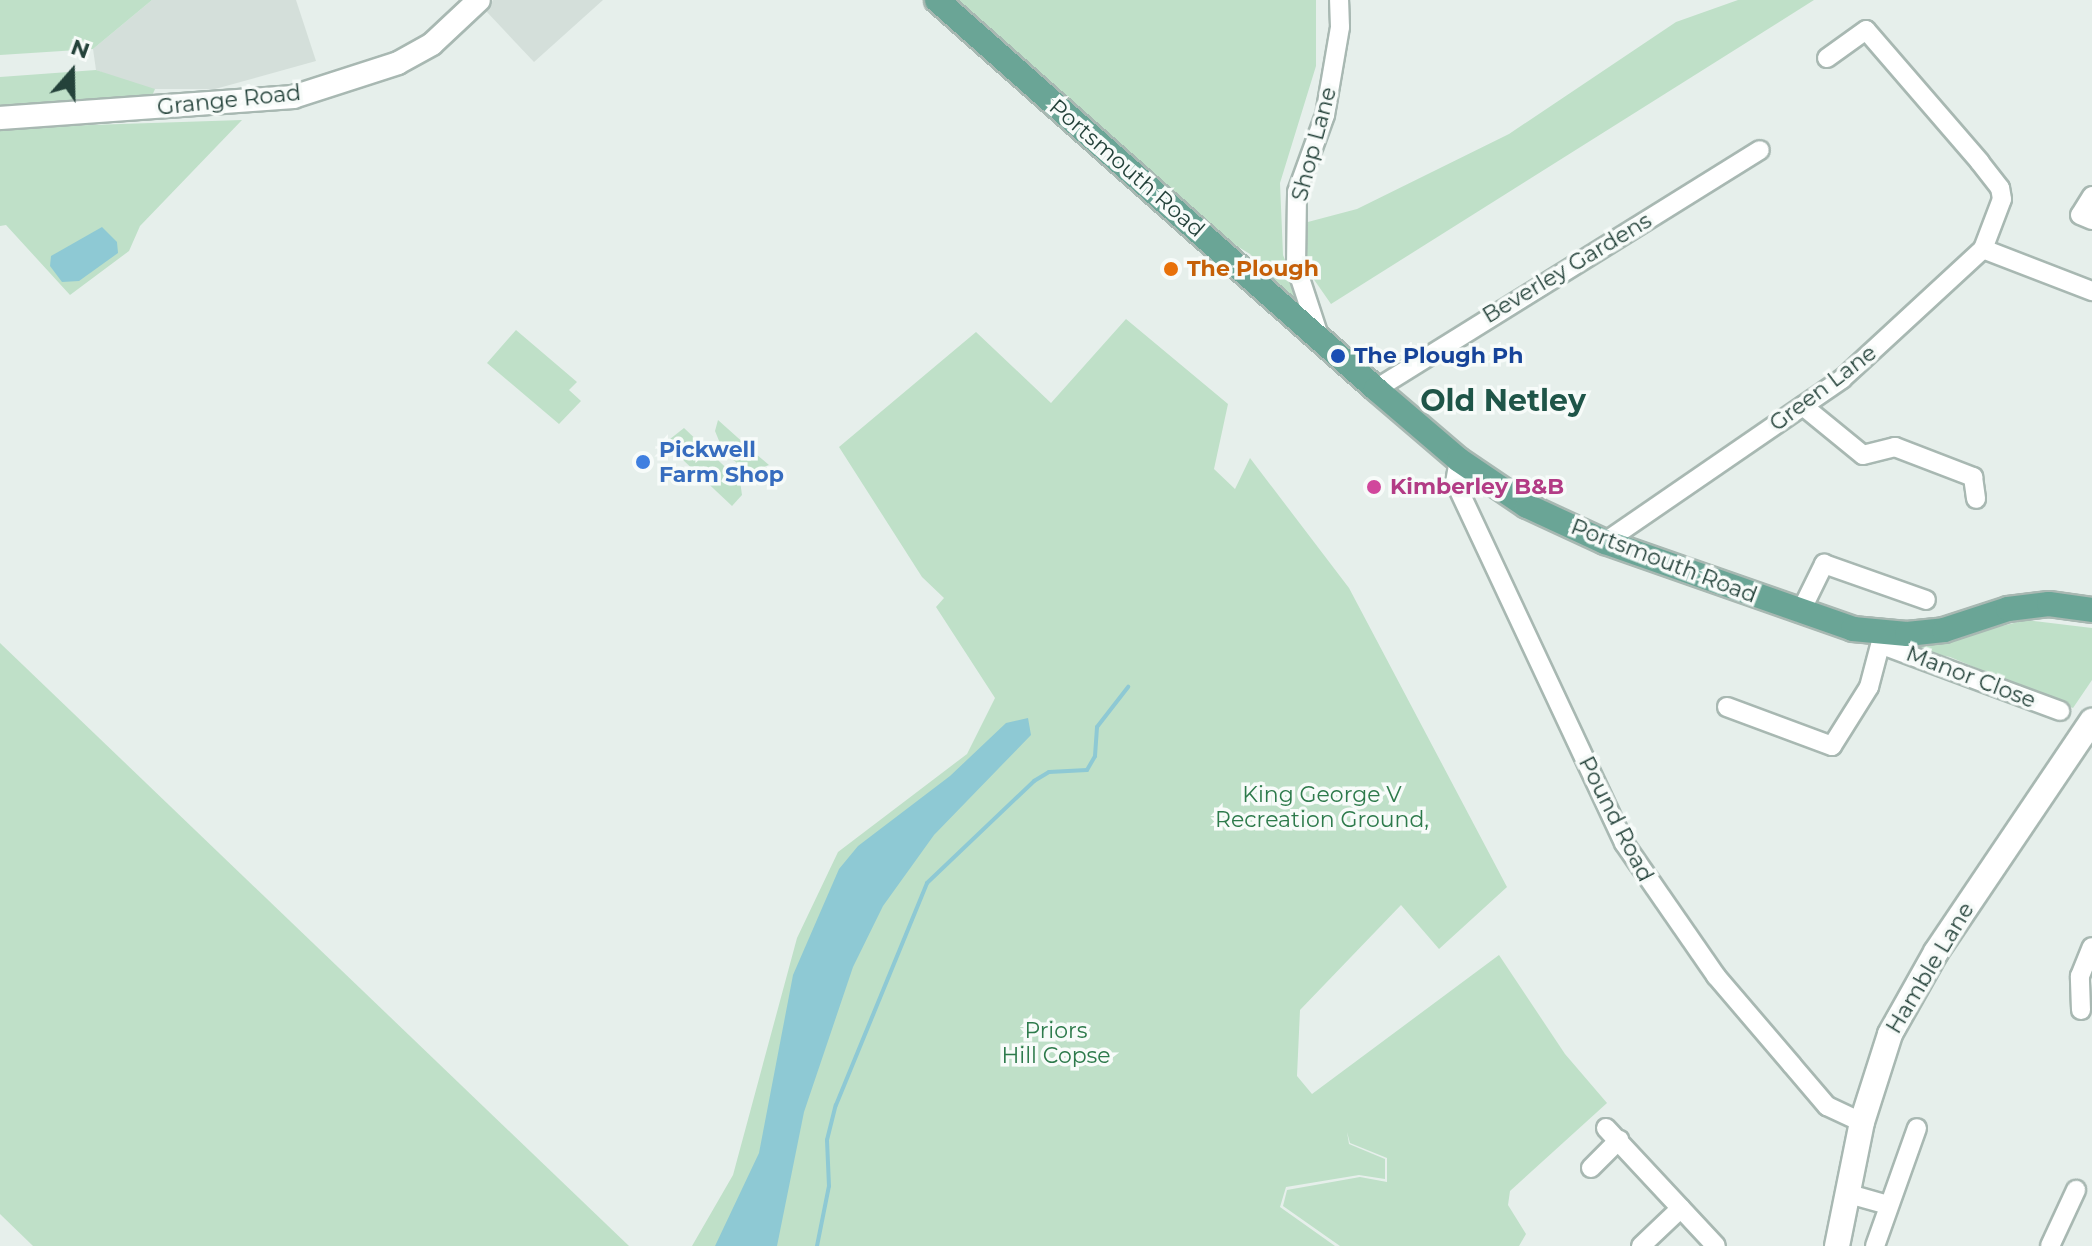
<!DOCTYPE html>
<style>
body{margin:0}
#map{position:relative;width:2092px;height:1246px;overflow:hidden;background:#e6efeb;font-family:Montserrat,sans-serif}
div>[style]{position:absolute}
.built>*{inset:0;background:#d4dfda}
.green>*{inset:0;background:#bfe0c8}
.water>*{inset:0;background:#8ec9d4}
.stream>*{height:4px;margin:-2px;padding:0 2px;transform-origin:2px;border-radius:2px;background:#8ec9d4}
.roads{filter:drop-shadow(2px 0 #a8b8b2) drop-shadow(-2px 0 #a8b8b2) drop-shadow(0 2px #a8b8b2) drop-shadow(0 -2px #a8b8b2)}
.minor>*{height:18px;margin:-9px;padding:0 9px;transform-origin:9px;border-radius:9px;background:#fff}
.tertiary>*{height:22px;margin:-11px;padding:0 11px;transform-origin:11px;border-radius:11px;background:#fff}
.secondary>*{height:24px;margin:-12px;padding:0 12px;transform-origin:12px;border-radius:12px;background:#fff}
.primary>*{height:24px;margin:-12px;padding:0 12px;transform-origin:12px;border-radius:12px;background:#6aa596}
.dots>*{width:22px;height:22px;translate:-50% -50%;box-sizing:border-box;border:4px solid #f7fbf9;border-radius:50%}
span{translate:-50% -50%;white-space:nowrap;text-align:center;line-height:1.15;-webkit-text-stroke:7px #f7fbf9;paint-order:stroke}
.street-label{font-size:22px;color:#24423a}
.food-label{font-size:22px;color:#c56008;font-weight:700}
.left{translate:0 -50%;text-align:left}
.transit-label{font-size:22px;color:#164399;font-weight:700}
.shop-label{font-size:22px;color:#366cbe;font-weight:700}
.hotel-label{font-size:22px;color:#b23c85;font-weight:700}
.park-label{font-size:22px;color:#2d7a4b}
.district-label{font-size:30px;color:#1f5548;font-weight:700}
.north{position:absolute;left:32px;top:32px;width:80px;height:80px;-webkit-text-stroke:6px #f7fbf9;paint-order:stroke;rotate:20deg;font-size:22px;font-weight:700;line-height:32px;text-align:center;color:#24423a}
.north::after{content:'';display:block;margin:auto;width:28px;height:36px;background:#24423a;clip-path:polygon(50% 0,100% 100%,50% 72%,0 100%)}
</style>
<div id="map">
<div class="built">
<i style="clip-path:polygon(152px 0,296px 0,316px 61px,215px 89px,145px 89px,96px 70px,93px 49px)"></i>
<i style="clip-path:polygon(493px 0,603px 0,534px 62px,486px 11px)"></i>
</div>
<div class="green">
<i style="clip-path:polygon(0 0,152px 0,93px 49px,0 55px)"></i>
<i style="clip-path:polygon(954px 0,1316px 0,1316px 66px,1280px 183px,1283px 255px,1299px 294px,1294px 300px,1250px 254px,1217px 234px)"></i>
<i style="clip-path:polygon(1738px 0,1814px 0,1331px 304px,1308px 271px,1304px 223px,1357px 209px,1509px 134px,1676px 22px)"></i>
<i style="clip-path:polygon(96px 70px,155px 89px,151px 98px,0 107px,0 77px)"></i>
<i style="clip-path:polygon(242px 120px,140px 226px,129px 251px,70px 295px,6px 225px,0 226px,0 128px)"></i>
<i style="clip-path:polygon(1126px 319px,1228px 404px,1214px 469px,1235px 489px,1250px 458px,1349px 588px,1507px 887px,1439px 949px,1401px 905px,1300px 1010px,1297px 1076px,1312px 1094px,1499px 955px,1565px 1054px,1607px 1103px,1510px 1191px,1508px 1205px,1526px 1234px,1519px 1246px,1340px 1246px,1283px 1206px,1287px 1190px,1360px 1177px,1387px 1182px,1387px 1158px,1350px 1143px,1347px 1132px,1349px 1144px,1385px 1159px,1385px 1179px,1359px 1175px,1286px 1187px,1280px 1207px,1335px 1246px,692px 1246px,733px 1175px,797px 938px,838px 852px,967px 754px,995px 698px,936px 607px,944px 598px,922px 577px,839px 447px,976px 332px,1051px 403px)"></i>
<i style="clip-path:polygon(516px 330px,577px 382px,569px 390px,581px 401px,559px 424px,487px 363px)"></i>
<i style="clip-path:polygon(718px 420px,756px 454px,769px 465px,749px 472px,724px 453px,715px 431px)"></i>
<i style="clip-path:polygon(684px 428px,740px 481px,742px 495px,732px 506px,665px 443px)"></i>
<i style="clip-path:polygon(2026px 620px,2092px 628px,2092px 680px,2073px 708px,1950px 657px,1910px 649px)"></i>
<i style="clip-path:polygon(0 643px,629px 1246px,33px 1246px,0 1214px)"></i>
</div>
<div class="water">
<i style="clip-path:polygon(102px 227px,117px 242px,118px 253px,79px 281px,62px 282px,50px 266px,51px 256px)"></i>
<i style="clip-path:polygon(1028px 718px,1031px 735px,934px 835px,883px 906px,853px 967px,804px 1112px,777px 1246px,715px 1246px,759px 1153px,793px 975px,839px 869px,858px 846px,950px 776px,1006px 723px)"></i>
</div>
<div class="stream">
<i style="left:817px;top:1246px;width:61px;rotate:-78.7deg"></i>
<i style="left:829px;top:1186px;width:46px;rotate:-92.5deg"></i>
<i style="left:827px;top:1140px;width:36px;rotate:-76deg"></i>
<i style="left:836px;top:1105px;width:240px;rotate:-67.7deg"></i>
<i style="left:927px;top:883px;width:148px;rotate:-43.6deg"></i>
<i style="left:1034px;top:781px;width:17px;rotate:-31deg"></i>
<i style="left:1049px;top:772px;width:38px;rotate:-3deg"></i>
<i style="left:1087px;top:770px;width:16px;rotate:-60deg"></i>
<i style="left:1095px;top:756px;width:29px;rotate:-86deg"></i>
<i style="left:1097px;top:727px;width:51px;rotate:-52.2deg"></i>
</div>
<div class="roads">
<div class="minor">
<i style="left:2092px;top:196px;width:22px;rotate:122deg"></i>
<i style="left:2080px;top:215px;width:13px;rotate:23deg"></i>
<i style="left:1983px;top:249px;width:117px;rotate:21.1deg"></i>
<i style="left:1318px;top:333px;width:71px;rotate:-108.2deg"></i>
<i style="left:1296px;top:266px;width:74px;rotate:-89.2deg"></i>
<i style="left:1297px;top:192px;width:82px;rotate:-70deg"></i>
<i style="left:1325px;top:115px;width:89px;rotate:-80.3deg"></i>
<i style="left:1340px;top:27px;width:27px;rotate:-92deg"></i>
<i style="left:1376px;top:389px;width:452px;rotate:-31.9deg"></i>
<i style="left:1803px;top:406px;width:77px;rotate:39.2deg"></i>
<i style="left:1863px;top:455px;width:33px;rotate:-14deg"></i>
<i style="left:1895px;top:447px;width:84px;rotate:21deg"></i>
<i style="left:1973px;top:477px;width:22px;rotate:82deg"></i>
<i style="left:1459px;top:460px;width:22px;rotate:100deg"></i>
<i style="left:1455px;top:482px;width:399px;rotate:64.9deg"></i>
<i style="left:1624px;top:843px;width:162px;rotate:55.3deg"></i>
<i style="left:1716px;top:976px;width:117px;rotate:49.5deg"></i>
<i style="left:1792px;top:1065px;width:54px;rotate:49.5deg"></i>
<i style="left:1827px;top:1106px;width:38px;rotate:25deg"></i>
<i style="left:1605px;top:542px;width:288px;rotate:-34.5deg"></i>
<i style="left:1842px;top:379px;width:192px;rotate:-42.7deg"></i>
<i style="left:1983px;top:249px;width:53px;rotate:-69.2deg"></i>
<i style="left:2002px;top:199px;width:11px;rotate:-100deg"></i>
<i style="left:2000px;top:188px;width:33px;rotate:-128deg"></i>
<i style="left:1980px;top:162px;width:174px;rotate:-130.8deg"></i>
<i style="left:1866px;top:30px;width:48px;rotate:144.3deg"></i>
<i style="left:1800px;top:613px;width:55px;rotate:-63.9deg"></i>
<i style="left:1824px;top:564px;width:108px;rotate:19.4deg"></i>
<i style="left:1882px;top:645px;width:190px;rotate:20.3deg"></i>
<i style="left:1727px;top:707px;width:112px;rotate:20.4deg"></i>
<i style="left:1832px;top:746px;width:70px;rotate:-57.9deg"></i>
<i style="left:1869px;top:687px;width:55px;rotate:-75.2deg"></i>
<i style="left:2081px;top:1010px;width:34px;rotate:-92deg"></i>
<i style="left:2080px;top:976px;width:31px;rotate:-68deg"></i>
<i style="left:1606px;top:1128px;width:161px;rotate:47deg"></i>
<i style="left:1591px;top:1168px;width:40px;rotate:-45deg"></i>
<i style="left:1849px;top:1194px;width:41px;rotate:15.8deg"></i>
<i style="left:1641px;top:1246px;width:55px;rotate:-43.5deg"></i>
<i style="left:1875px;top:1246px;width:125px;rotate:-70.4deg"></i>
<i style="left:2050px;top:1246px;width:62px;rotate:-65.1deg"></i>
</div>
<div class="tertiary">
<i style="left:0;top:118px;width:294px;rotate:-4.1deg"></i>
<i style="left:293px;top:97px;width:110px;rotate:-17.9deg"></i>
<i style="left:398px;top:63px;width:39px;rotate:-29deg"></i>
<i style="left:432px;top:44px;width:64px;rotate:-43.1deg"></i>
</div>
<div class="secondary">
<i style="left:1837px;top:1246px;width:126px;rotate:-78.6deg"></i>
<i style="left:1862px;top:1122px;width:92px;rotate:-72.3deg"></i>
<i style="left:1890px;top:1034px;width:94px;rotate:-60.7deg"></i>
<i style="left:1936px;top:952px;width:279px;rotate:-56deg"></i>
</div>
<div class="primary">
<i style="left:937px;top:0;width:587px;rotate:41.54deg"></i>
<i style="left:1376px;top:389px;width:109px;rotate:40.5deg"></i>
<i style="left:1459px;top:460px;width:82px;rotate:34.1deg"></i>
<i style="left:1527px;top:506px;width:86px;rotate:24.8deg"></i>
<i style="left:1605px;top:542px;width:263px;rotate:19.3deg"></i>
<i style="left:1853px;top:629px;width:54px;rotate:5.3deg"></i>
<i style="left:1907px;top:634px;width:37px;rotate:-6deg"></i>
<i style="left:1944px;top:630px;width:67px;rotate:-18.2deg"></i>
<i style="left:2008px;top:609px;width:41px;rotate:-7deg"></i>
<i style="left:2049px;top:604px;width:43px;rotate:7.9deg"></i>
</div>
</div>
<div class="dots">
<i style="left:1171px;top:269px;background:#e8710a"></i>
<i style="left:1338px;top:356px;background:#1a4fb4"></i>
<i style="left:643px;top:462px;background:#3f7fe0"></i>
<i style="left:1374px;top:487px;background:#d1479c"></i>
</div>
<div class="street-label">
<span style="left:229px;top:100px;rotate:-6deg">Grange Road</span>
<span style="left:1314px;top:144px;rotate:-75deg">Shop Lane</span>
<span style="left:1127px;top:168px;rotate:41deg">Portsmouth Road</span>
<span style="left:1567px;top:268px;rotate:-31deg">Beverley Gardens</span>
<span style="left:1823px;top:388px;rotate:-37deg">Green Lane</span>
<span style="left:1664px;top:561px;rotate:21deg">Portsmouth Road</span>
<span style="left:1971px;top:677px;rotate:21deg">Manor Close</span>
<span style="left:1616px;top:819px;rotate:63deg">Pound Road</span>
<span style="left:1930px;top:968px;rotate:-59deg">Hamble Lane</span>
</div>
<div class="food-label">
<span class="left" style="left:1187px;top:269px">The Plough</span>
</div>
<div class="transit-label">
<span class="left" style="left:1354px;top:356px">The Plough Ph</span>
</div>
<div class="shop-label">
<span class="left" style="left:659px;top:462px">Pickwell<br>Farm Shop</span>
</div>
<div class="hotel-label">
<span class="left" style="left:1390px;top:487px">Kimberley B&amp;B</span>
</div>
<div class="park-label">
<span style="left:1322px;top:807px">King George V<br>Recreation Ground,</span>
<span style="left:1056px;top:1043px">Priors<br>Hill Copse</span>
</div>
<div class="district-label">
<span style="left:1503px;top:401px">Old Netley</span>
</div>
<div class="north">N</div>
</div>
